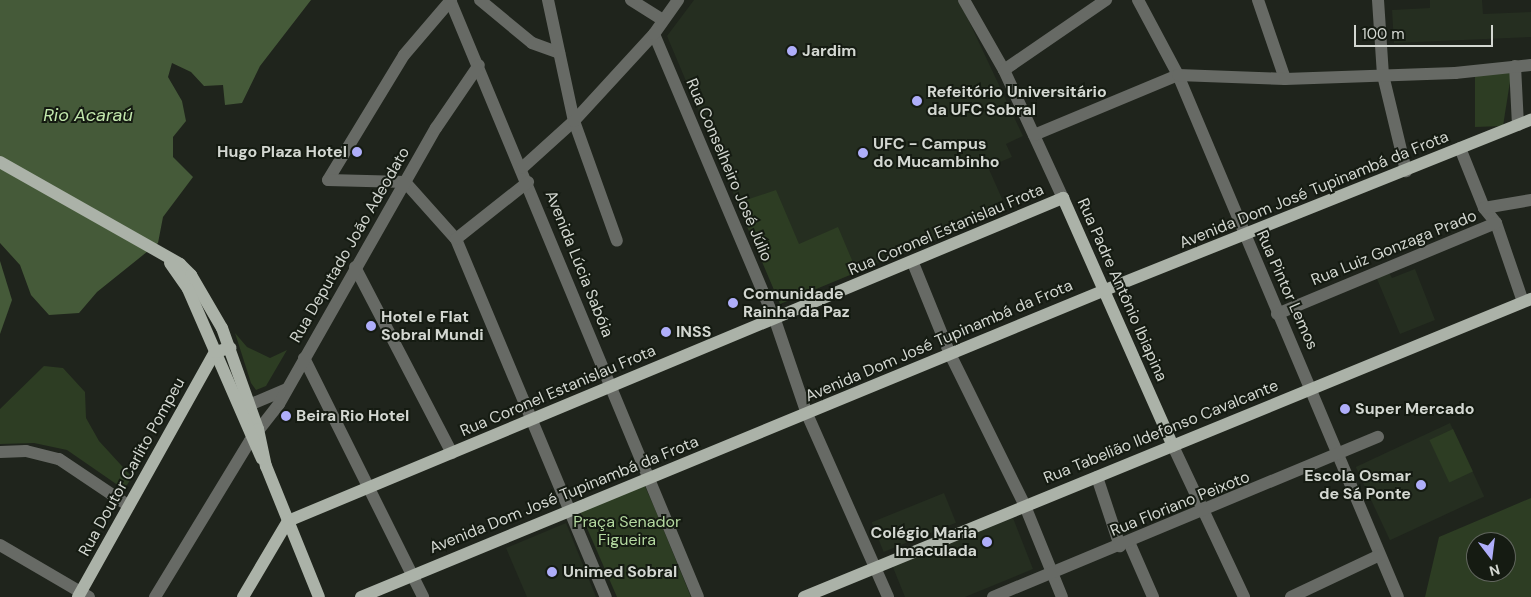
<!DOCTYPE html>
<meta charset="utf-8">
<style>
body{margin:0}
#map{position:relative;width:1531px;height:597px;overflow:hidden;background:#1f241c;font-family:"DM Sans",sans-serif}
div>[style]{position:absolute}
.built>*{inset:0;background:#252e20;transform-origin:0 0}
.green>*{inset:0;background:#2d3d23;transform-origin:0 0}
.water>*{inset:0;background:#455a39}
.minor>*{height:12px;margin:-6px;padding:0 6px;transform-origin:6px;border-radius:6px;background:#676a65}
.major>*{height:12px;margin:-6px;padding:0 6px;transform-origin:6px;border-radius:6px;background:#abb2a8}
.dots>*{width:14px;height:14px;translate:-50% -50%;box-sizing:border-box;border:2px solid #151b12;border-radius:50%}
span{translate:-50% -50%;white-space:nowrap;text-align:center;line-height:1.15;-webkit-text-stroke:4px #151b12;paint-order:stroke}
.poi-label{font-size:16px;color:#d3d7d1;font-weight:700}
.left{translate:0 -50%;text-align:left}
.right{translate:-100% -50%;text-align:right}
.street-label{font-size:16px;color:#d3d7d1}
.park-label{font-size:16px;color:#b4d9a0}
.water-label{font-size:18px;color:#c2e7ad;font-style:italic}
.north{position:absolute;left:1466px;top:532px;width:50px;height:50px;box-sizing:border-box;background:#151b12;border:1px solid #61665e;border-radius:50%;rotate:165deg;font-size:14px;font-weight:700;line-height:20px;text-align:center;color:#d3d7d1}
.north::after{content:'';display:block;margin:auto;width:18px;height:22px;background:#afaefa;clip-path:polygon(50% 0,100% 100%,50% 72%,0 100%)}
.scale{position:absolute;left:1354px;top:25px;width:139px;height:22px;box-sizing:border-box;border:2px solid #d3d7d1;border-top:0;padding-left:6px;font-size:15px;line-height:18px;white-space:nowrap;color:#d3d7d1;-webkit-text-stroke:4px #151b12;paint-order:stroke}
</style>
<div id="map">
<div class="built">
<i style="clip-path:polygon(694px 0,959px 0,1023px 136px,1006px 144px,1012px 157px,988px 167px,1007px 210px,780px 304px,667px 36px)"></i>
<i style="clip-path:polygon(1430px 0,1482px 0,1483px 14px,1531px 12px,1531px 37px,1394px 43px,1392px 10px,1430px 8px)"></i>
<i style="clip-path:polygon(1387px 269px,1392px 278px,1415px 269px,1435px 320px,1400px 334px,1375px 274px)"></i>
<i style="left:1450px;top:423px;width:81px;height:104px;rotate:65deg"></i>
<i style="left:944px;top:493px;width:32px;height:78px;rotate:68deg"></i>
<i style="clip-path:polygon(1013px 518px,1033px 569px,965px 597px,905px 597px,892px 565px)"></i>
<i style="clip-path:polygon(566px 523px,596px 597px,527px 597px,506px 548px)"></i>
</div>
<div class="green">
<i style="clip-path:polygon(1475px 69px,1512px 69px,1503px 126px,1475px 127px)"></i>
<i style="clip-path:polygon(776px 190px,799px 244px,838px 227px,857px 272px,780px 304px,737px 203px)"></i>
<i style="clip-path:polygon(235px 333px,247px 347px,270px 358px,287px 350px,266px 386px,256px 390px,251px 383px)"></i>
<i style="clip-path:polygon(44px 366px,63px 368px,85px 392px,86px 418px,99px 441px,132px 477px,127px 485px,122px 488px,67px 450px,34px 443px,0 444px,0 409px)"></i>
<i style="left:1453px;top:429px;width:47px;height:26px;rotate:65deg"></i>
<i style="clip-path:polygon(644px 484px,655px 509px,691px 597px,617px 597px,580px 512px)"></i>
<i style="clip-path:polygon(evenodd,1531px 498px,1531px 597px,1425px 597px,1439px 537px,1531px 498px,1476px 542px,1506px 542px,1506px 572px,1476px 572px,1476px 542px)"></i>
</div>
<div class="water">
<i style="clip-path:polygon(0 0,311px 0,260px 66px,242px 103px,225px 105px,223px 85px,204px 86px,191px 72px,172px 63px,168px 77px,182px 101px,186px 121px,173px 137px,173px 157px,193px 177px,163px 217px,158px 243px,97px 292px,79px 313px,49px 315px,31px 295px,20px 265px,0 243px)"></i>
<i style="clip-path:polygon(0 261px,12px 300px,0 334px)"></i>
</div>
<div class="minor">
<i style="left:450px;top:0;width:646px;rotate:67.44deg"></i>
<i style="left:451px;top:0;width:72px;rotate:130.5deg"></i>
<i style="left:404px;top:55px;width:146px;rotate:121.3deg"></i>
<i style="left:328px;top:180px;width:77px;rotate:1.5deg"></i>
<i style="left:405px;top:182px;width:76px;rotate:48.2deg"></i>
<i style="left:456px;top:239px;width:388px;rotate:67.3deg"></i>
<i style="left:480px;top:0;width:67px;rotate:39.6deg"></i>
<i style="left:532px;top:43px;width:29px;rotate:20deg"></i>
<i style="left:548px;top:0;width:124px;rotate:77.9deg"></i>
<i style="left:574px;top:121px;width:127px;rotate:70.3deg"></i>
<i style="left:631px;top:0;width:36px;rotate:32deg"></i>
<i style="left:964px;top:0;width:81px;rotate:60.3deg"></i>
<i style="left:1004px;top:70px;width:141px;rotate:65.3deg"></i>
<i style="left:1138px;top:0;width:85px;rotate:61.9deg"></i>
<i style="left:1178px;top:75px;width:566px;rotate:67.15deg"></i>
<i style="left:1258px;top:0;width:83px;rotate:71.1deg"></i>
<i style="left:1378px;top:0;width:75px;rotate:86.2deg"></i>
<i style="left:1383px;top:75px;width:99px;rotate:76.5deg"></i>
<i style="left:654px;top:34px;width:311px;rotate:67.1deg"></i>
<i style="left:775px;top:320px;width:99px;rotate:71.2deg"></i>
<i style="left:807px;top:414px;width:200px;rotate:66.1deg"></i>
<i style="left:1515px;top:66px;width:59px;rotate:87.1deg"></i>
<i style="left:1004px;top:70px;width:124px;rotate:-34.5deg"></i>
<i style="left:1034px;top:135px;width:156px;rotate:-22.6deg"></i>
<i style="left:1178px;top:75px;width:107px;rotate:2.1deg"></i>
<i style="left:1285px;top:79px;width:170px;rotate:-2deg"></i>
<i style="left:1455px;top:73px;width:76px;rotate:-6deg"></i>
<i style="left:1460px;top:148px;width:65px;rotate:68.2deg"></i>
<i style="left:1484px;top:208px;width:19px;rotate:51deg"></i>
<i style="left:1496px;top:223px;width:83px;rotate:71.1deg"></i>
<i style="left:522px;top:168px;width:70px;rotate:-42.1deg"></i>
<i style="left:574px;top:121px;width:118px;rotate:-47.4deg"></i>
<i style="left:654px;top:34px;width:42px;rotate:-54.8deg"></i>
<i style="left:1484px;top:208px;width:48px;rotate:-9.7deg"></i>
<i style="left:456px;top:239px;width:92px;rotate:-38.4deg"></i>
<i style="left:913px;top:263px;width:98px;rotate:67.9deg"></i>
<i style="left:950px;top:354px;width:169px;rotate:63.7deg"></i>
<i style="left:1025px;top:506px;width:98px;rotate:67.9deg"></i>
<i style="left:355px;top:267px;width:210px;rotate:62.5deg"></i>
<i style="left:1277px;top:314px;width:237px;rotate:-22.6deg"></i>
<i style="left:304px;top:358px;width:267px;rotate:63.5deg"></i>
<i style="left:249px;top:405px;width:41px;rotate:-22.8deg"></i>
<i style="left:1173px;top:446px;width:167px;rotate:64.8deg"></i>
<i style="left:0;top:452px;width:26px;rotate:-2deg"></i>
<i style="left:26px;top:451px;width:34px;rotate:14deg"></i>
<i style="left:59px;top:459px;width:84px;rotate:33.9deg"></i>
<i style="left:1097px;top:477px;width:73px;rotate:71.6deg"></i>
<i style="left:1129px;top:542px;width:60px;rotate:66.4deg"></i>
<i style="left:0;top:545px;width:103px;rotate:30.3deg"></i>
<i style="left:155px;top:597px;width:183px;rotate:-58.7deg"></i>
<i style="left:250px;top:441px;width:47px;rotate:-51.9deg"></i>
<i style="left:279px;top:404px;width:318px;rotate:-60.4deg"></i>
<i style="left:436px;top:128px;width:76px;rotate:-55.7deg"></i>
<i style="left:993px;top:597px;width:417px;rotate:-22.6deg"></i>
<i style="left:1291px;top:597px;width:98px;rotate:-25.3deg"></i>
</div>
<div class="major">
<i style="left:0;top:162px;width:207px;rotate:29.5deg"></i>
<i style="left:180px;top:264px;width:16px;rotate:45deg"></i>
<i style="left:191px;top:275px;width:61px;rotate:59.7deg"></i>
<i style="left:222px;top:328px;width:107px;rotate:70.4deg"></i>
<i style="left:258px;top:429px;width:38px;rotate:78deg"></i>
<i style="left:266px;top:466px;width:141px;rotate:68deg"></i>
<i style="left:170px;top:263px;width:32px;rotate:55deg"></i>
<i style="left:188px;top:289px;width:185px;rotate:66.5deg"></i>
<i style="left:288px;top:521px;width:840px;rotate:-22.63deg"></i>
<i style="left:1063px;top:198px;width:271px;rotate:66.1deg"></i>
<i style="left:78px;top:597px;width:281px;rotate:-60.8deg"></i>
<i style="left:215px;top:352px;width:16px;rotate:-15deg"></i>
<i style="left:243px;top:597px;width:88px;rotate:-59.4deg"></i>
<i style="left:361px;top:597px;width:805px;rotate:-22.42deg"></i>
<i style="left:1105px;top:290px;width:459px;rotate:-21.8deg"></i>
<i style="left:804px;top:597px;width:786px;rotate:-22.29deg"></i>
</div>
<div class="dots">
<i style="left:792px;top:51px;background:#afaefa"></i>
<i style="left:917px;top:101px;background:#afaefa"></i>
<i style="left:357px;top:152px;background:#afaefa"></i>
<i style="left:863px;top:153px;background:#afaefa"></i>
<i style="left:733px;top:303px;background:#afaefa"></i>
<i style="left:371px;top:326px;background:#afaefa"></i>
<i style="left:666px;top:332px;background:#afaefa"></i>
<i style="left:1345px;top:409px;background:#afaefa"></i>
<i style="left:286px;top:416px;background:#afaefa"></i>
<i style="left:1421px;top:485px;background:#afaefa"></i>
<i style="left:987px;top:542px;background:#afaefa"></i>
<i style="left:552px;top:572px;background:#afaefa"></i>
</div>
<div class="poi-label">
<span class="left" style="left:802px;top:51px">Jardim</span>
<span class="left" style="left:927px;top:101px">Refeitório Universitário<br>da UFC Sobral</span>
<span class="left" style="left:873px;top:153px">UFC - Campus<br>do Mucambinho</span>
<span class="right" style="left:347px;top:152px">Hugo Plaza Hotel</span>
<span class="left" style="left:743px;top:303px">Comunidade<br>Rainha da Paz</span>
<span class="left" style="left:381px;top:326px">Hotel e Flat<br>Sobral Mundi</span>
<span class="left" style="left:676px;top:332px">INSS</span>
<span class="left" style="left:1355px;top:409px">Super Mercado</span>
<span class="left" style="left:296px;top:416px">Beira Rio Hotel</span>
<span class="right" style="left:1411px;top:485px">Escola Osmar<br>de Sá Ponte</span>
<span class="right" style="left:977px;top:542px">Colégio Maria<br>Imaculada</span>
<span class="left" style="left:563px;top:572px">Unimed Sobral</span>
</div>
<div class="street-label">
<span style="left:729px;top:170px;rotate:67deg">Rua Conselheiro José Júlio</span>
<span style="left:1314px;top:190px;rotate:-22deg">Avenida Dom José Tupinambá da Frota</span>
<span style="left:946px;top:230px;rotate:-23deg">Rua Coronel Estanislau Frota</span>
<span style="left:350px;top:245px;rotate:-60deg">Rua Deputado João Adeodato</span>
<span style="left:1394px;top:248px;rotate:-22deg">Rua Luiz Gonzaga Prado</span>
<span style="left:579px;top:264px;rotate:68deg">Avenida Lúcia Sabóia</span>
<span style="left:1122px;top:290px;rotate:66deg">Rua Padre Antônio Ibiapina</span>
<span style="left:1287px;top:290px;rotate:66deg">Rua Pintor Lemos</span>
<span style="left:939px;top:341px;rotate:-23deg">Avenida Dom José Tupinambá da Frota</span>
<span style="left:558px;top:391px;rotate:-23deg">Rua Coronel Estanislau Frota</span>
<span style="left:1161px;top:432px;rotate:-22deg">Rua Tabelião Ildefonso Cavalcante</span>
<span style="left:132px;top:467px;rotate:-61deg">Rua Doutor Carlito Pompeu</span>
<span style="left:564px;top:495px;rotate:-22deg">Avenida Dom José Tupinambá da Frota</span>
<span style="left:1180px;top:504px;rotate:-22deg">Rua Floriano Peixoto</span>
</div>
<div class="park-label">
<span style="left:627px;top:531px">Praça Senador<br>Figueira</span>
</div>
<div class="water-label">
<span style="left:88px;top:115px">Rio Acaraú</span>
</div>
<div class="north">N</div>
<div class="scale">100 m</div>
</div>
